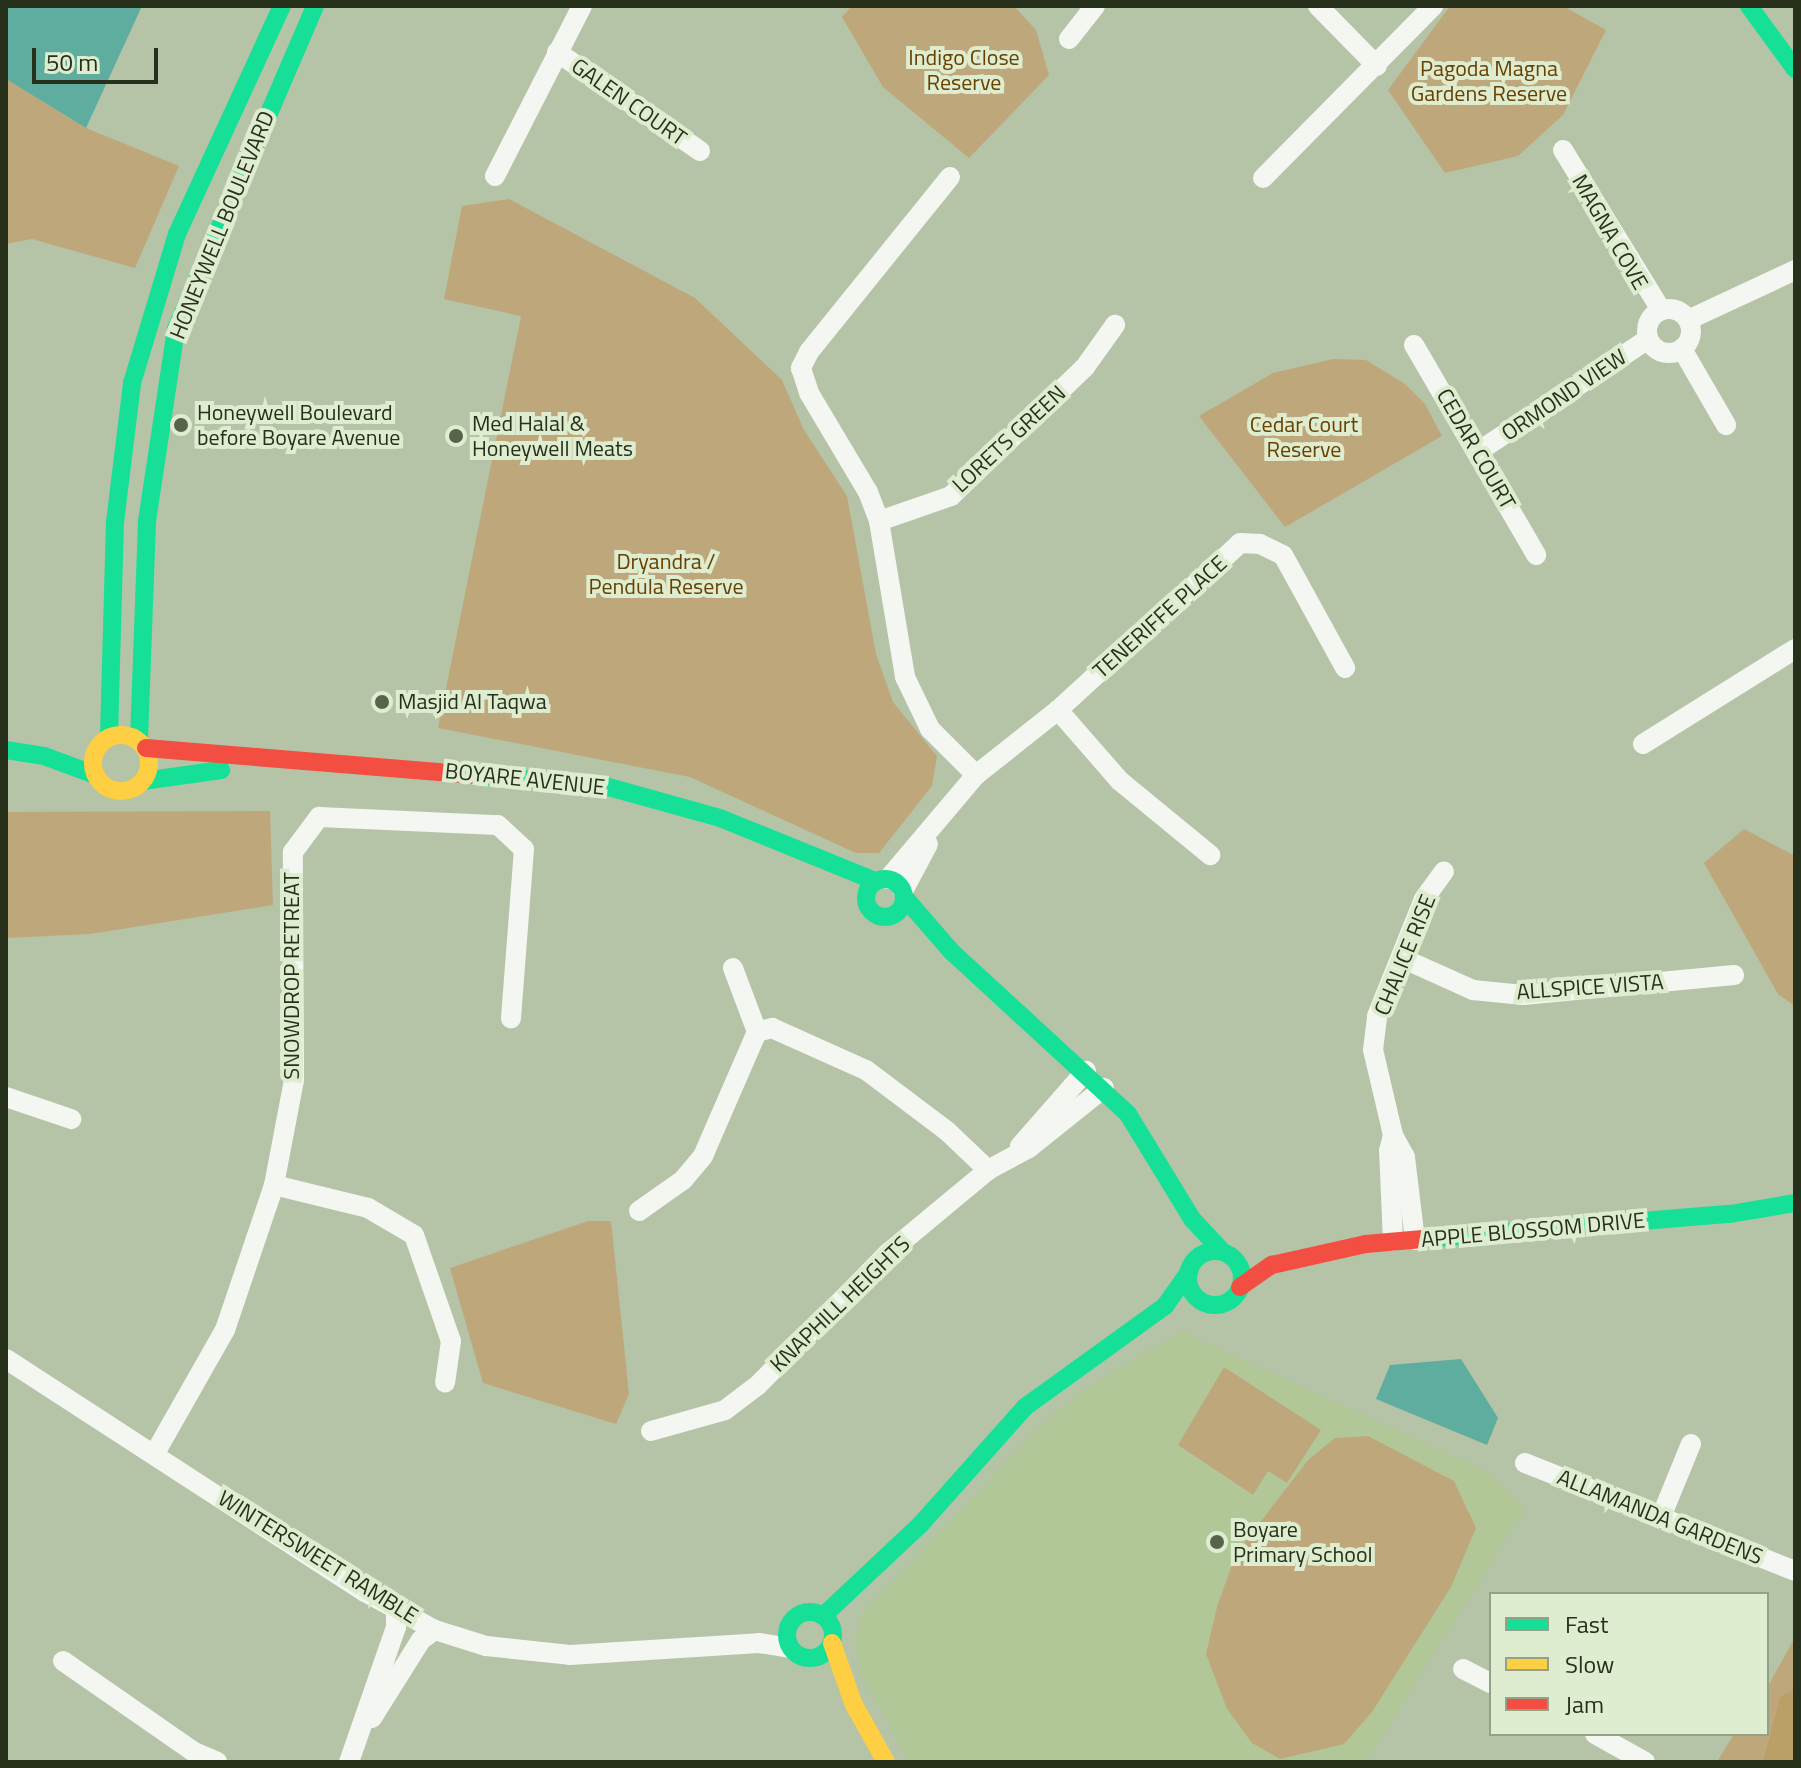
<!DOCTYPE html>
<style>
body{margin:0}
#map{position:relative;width:1801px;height:1768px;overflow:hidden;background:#b5c3a6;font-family:"Titillium Web",sans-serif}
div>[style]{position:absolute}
.built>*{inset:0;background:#b1c798}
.green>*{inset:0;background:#bea87b}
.forest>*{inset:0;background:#ba9f67}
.water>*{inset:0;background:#5fad9f}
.street>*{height:20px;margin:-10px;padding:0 10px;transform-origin:10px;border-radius:10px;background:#f4f6f2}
.street>.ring{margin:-10px;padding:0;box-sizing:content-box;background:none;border:20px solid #f4f6f2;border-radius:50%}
.fast>*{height:18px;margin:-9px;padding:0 9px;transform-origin:9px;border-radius:9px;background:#16e098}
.fast>.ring{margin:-9px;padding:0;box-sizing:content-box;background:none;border:18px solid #16e098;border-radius:50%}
.slow>*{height:18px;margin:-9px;padding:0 9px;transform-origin:9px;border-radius:9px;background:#ffcf43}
.slow>.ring{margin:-9px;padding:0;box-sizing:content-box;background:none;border:18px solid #ffcf43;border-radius:50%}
.jam>*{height:18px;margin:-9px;padding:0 9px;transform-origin:9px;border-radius:9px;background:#f24e42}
.dots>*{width:22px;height:22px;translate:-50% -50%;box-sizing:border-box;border:4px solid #deecd0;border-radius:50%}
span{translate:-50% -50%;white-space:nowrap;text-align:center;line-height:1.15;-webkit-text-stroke:8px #deecd0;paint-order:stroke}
.park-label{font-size:22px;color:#694000}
.street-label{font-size:22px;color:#26301a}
.poi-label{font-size:22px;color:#26301a}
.left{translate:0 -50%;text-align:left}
.frame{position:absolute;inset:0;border:8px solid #26301a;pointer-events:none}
.legend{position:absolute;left:1489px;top:1592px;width:280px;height:144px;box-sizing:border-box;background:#deecd0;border:2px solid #94a187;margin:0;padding:10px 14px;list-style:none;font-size:24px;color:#26301a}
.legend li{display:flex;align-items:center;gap:16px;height:40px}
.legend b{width:40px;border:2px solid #94a187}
.scale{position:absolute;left:32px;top:48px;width:126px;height:36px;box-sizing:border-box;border:4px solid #26301a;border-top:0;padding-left:10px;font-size:24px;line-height:28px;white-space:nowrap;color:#26301a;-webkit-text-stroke:6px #deecd0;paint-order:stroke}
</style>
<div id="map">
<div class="built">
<i style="clip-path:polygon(1181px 1331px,1488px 1472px,1525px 1509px,1366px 1762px,909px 1762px,859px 1669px,855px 1641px,860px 1617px,1041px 1425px,1075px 1396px)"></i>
</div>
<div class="green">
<i style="clip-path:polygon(852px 6px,1014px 6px,1036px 30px,1049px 75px,969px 158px,883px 87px,842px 17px)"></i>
<i style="clip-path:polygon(1450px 6px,1563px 6px,1606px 30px,1563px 115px,1518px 156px,1445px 173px,1388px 90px)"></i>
<i style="clip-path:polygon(6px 79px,86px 128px,179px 166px,135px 268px,32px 239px,6px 244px)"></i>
<i style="clip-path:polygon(509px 199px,695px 298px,782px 380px,804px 430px,847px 496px,876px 654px,893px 702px,937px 756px,932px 786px,879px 853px,856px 853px,690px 777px,438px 728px,521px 316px,444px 299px,462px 206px)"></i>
<i style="clip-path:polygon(1333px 359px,1366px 360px,1405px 384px,1425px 404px,1442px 436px,1285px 527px,1199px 416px,1273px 373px)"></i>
<i style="clip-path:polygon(270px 811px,273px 905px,90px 934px,6px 938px,6px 812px)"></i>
<i style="clip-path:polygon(1744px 829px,1795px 856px,1795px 1006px,1778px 994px,1704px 863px)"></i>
<i style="clip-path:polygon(588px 1221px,611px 1221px,629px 1394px,616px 1424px,483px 1383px,450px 1268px)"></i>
<i style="clip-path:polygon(1224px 1367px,1321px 1430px,1287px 1483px,1268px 1471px,1253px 1495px,1178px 1445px)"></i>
<i style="clip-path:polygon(1368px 1436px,1454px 1481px,1476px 1528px,1451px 1587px,1372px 1712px,1344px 1744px,1280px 1759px,1252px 1743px,1227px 1709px,1206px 1654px,1217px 1607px,1236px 1554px,1308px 1460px,1335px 1438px)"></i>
<i style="clip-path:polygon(1795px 1637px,1795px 1762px,1717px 1762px,1734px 1734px,1767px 1734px,1767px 1688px)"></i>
</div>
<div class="forest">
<i style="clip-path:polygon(1795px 1689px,1795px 1762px,1763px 1762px,1780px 1697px)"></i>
</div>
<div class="water">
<i style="clip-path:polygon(6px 6px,142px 6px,86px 128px,6px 79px)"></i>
<i style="clip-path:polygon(1461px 1359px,1498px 1418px,1487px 1445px,1376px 1399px,1390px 1365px)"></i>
</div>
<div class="street">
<i style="left:1318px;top:6px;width:84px;rotate:45.5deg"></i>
<i style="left:1069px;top:39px;width:42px;rotate:-51.8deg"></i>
<i style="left:557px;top:52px;width:174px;rotate:34.7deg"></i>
<i style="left:1563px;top:150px;width:188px;rotate:58.5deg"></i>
<i style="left:495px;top:176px;width:191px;rotate:-62.9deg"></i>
<i style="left:950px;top:177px;width:225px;rotate:128.9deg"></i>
<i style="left:809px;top:352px;width:18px;rotate:117deg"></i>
<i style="left:801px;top:368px;width:26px;rotate:72deg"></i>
<i style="left:809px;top:393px;width:115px;rotate:59.2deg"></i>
<i style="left:868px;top:492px;width:31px;rotate:69deg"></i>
<i style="left:879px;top:521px;width:158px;rotate:80.5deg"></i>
<i style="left:905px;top:677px;width:58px;rotate:64.3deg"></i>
<i style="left:930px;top:729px;width:65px;rotate:45deg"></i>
<i style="left:1263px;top:178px;width:242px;rotate:-45.3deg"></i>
<i class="ring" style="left:1647px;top:309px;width:24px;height:24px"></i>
<i style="left:1688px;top:320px;width:118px;rotate:-25deg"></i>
<i style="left:1414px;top:345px;width:243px;rotate:59.8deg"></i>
<i style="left:1682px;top:349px;width:88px;rotate:59.9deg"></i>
<i style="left:1479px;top:451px;width:203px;rotate:-33.5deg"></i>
<i style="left:879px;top:521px;width:76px;rotate:-19.1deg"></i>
<i style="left:951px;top:496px;width:186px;rotate:-43.9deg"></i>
<i style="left:1085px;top:367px;width:52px;rotate:-54.5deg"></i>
<i style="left:1058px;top:710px;width:94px;rotate:48.9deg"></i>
<i style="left:1120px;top:781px;width:117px;rotate:39.4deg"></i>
<i style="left:1643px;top:744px;width:179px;rotate:-32deg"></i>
<i style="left:888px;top:879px;width:136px;rotate:-49.8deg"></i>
<i style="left:976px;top:775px;width:105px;rotate:-38.4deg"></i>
<i style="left:1058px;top:710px;width:247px;rotate:-42.5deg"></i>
<i style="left:1240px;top:543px;width:20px;rotate:3deg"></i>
<i style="left:1260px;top:544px;width:25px;rotate:26deg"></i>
<i style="left:1283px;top:555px;width:129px;rotate:61.2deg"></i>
<i style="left:903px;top:891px;width:53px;rotate:-62deg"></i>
<i style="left:1404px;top:959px;width:76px;rotate:24.2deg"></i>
<i style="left:1473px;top:990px;width:50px;rotate:5.7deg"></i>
<i style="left:1523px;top:995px;width:212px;rotate:-5.4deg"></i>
<i style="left:733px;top:968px;width:68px;rotate:69.4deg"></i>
<i style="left:6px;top:1097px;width:69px;rotate:18.7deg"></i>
<i style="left:1020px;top:1146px;width:100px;rotate:-48.7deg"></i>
<i style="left:274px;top:1185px;width:97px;rotate:13.7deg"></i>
<i style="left:368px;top:1208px;width:53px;rotate:30.4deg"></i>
<i style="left:414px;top:1235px;width:112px;rotate:70.8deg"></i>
<i style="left:451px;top:1341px;width:42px;rotate:98.1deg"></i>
<i style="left:639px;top:1211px;width:54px;rotate:-35.2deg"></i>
<i style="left:683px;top:1180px;width:31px;rotate:-50deg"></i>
<i style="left:703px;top:1156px;width:135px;rotate:-66.5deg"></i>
<i style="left:757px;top:1032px;width:16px;rotate:-15deg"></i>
<i style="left:772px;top:1028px;width:103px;rotate:24.1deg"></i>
<i style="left:866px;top:1070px;width:101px;rotate:37deg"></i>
<i style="left:947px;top:1131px;width:57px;rotate:43.6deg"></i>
<i style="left:1415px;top:1240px;width:84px;rotate:-96.9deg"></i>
<i style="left:1405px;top:1157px;width:25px;rotate:-119deg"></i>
<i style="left:1393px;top:1135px;width:87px;rotate:-103.2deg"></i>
<i style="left:1373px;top:1050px;width:34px;rotate:-83deg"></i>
<i style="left:1377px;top:1016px;width:126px;rotate:-68.1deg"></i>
<i style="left:1424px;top:899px;width:34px;rotate:-54deg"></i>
<i style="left:1393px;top:1241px;width:90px;rotate:-92.5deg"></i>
<i style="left:1389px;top:1151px;width:16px;rotate:-76deg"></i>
<i style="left:6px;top:1359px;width:428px;rotate:33deg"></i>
<i style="left:365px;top:1592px;width:80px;rotate:28.5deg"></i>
<i style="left:435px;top:1630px;width:53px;rotate:17.4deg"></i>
<i style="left:486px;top:1646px;width:84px;rotate:6.1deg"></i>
<i style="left:570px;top:1655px;width:189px;rotate:-3.6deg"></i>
<i style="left:759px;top:1643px;width:31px;rotate:9deg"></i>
<i style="left:651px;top:1431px;width:77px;rotate:-15.8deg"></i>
<i style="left:725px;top:1410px;width:41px;rotate:-37.1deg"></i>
<i style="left:758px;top:1385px;width:184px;rotate:-45.4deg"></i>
<i style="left:887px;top:1254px;width:131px;rotate:-39.7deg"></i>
<i style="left:988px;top:1170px;width:47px;rotate:-28.2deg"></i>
<i style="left:1029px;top:1148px;width:96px;rotate:-38.7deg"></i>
<i style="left:155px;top:1453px;width:142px;rotate:-60.4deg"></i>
<i style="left:225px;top:1330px;width:153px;rotate:-71.3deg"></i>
<i style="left:274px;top:1185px;width:107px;rotate:-79.2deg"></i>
<i style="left:294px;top:1080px;width:228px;rotate:-90.3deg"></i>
<i style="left:293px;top:852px;width:44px;rotate:-53.4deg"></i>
<i style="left:319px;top:817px;width:179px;rotate:2.6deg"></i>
<i style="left:498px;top:825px;width:35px;rotate:43deg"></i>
<i style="left:524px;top:849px;width:170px;rotate:94.4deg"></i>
<i style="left:1525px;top:1463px;width:291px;rotate:21.8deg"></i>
<i style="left:1661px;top:1517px;width:79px;rotate:-67.7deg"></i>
<i style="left:63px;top:1661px;width:160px;rotate:34.8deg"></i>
<i style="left:194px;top:1752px;width:25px;rotate:23deg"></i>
<i style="left:1463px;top:1669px;width:31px;rotate:27deg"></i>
<i style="left:372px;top:1718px;width:92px;rotate:-57.9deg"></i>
<i style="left:421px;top:1640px;width:17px;rotate:-36deg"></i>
<i style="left:1595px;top:1734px;width:57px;rotate:29.2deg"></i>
<i style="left:349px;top:1762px;width:143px;rotate:-70.8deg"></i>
<i style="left:396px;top:1627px;width:16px;rotate:-90deg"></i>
</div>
<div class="fast">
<i style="left:1749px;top:6px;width:78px;rotate:53.9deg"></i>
<i style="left:109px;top:736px;width:214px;rotate:-88.4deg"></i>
<i style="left:115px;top:522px;width:140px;rotate:-83deg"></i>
<i style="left:132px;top:383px;width:156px;rotate:-73.2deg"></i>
<i style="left:177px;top:234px;width:251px;rotate:-65.3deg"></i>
<i style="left:139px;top:740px;width:219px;rotate:-87.9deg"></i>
<i style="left:147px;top:521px;width:194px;rotate:-81.4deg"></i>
<i style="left:176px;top:329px;width:352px;rotate:-66.7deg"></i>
<i style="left:6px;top:750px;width:38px;rotate:9deg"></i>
<i style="left:44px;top:756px;width:52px;rotate:20.2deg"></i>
<i style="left:476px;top:775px;width:129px;rotate:4.9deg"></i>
<i style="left:605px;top:786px;width:119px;rotate:15.5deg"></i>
<i style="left:720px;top:818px;width:167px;rotate:22.1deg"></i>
<i style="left:143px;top:781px;width:79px;rotate:-8deg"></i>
<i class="ring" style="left:866px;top:879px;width:20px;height:20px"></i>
<i style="left:905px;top:898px;width:72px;rotate:49deg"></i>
<i style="left:952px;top:952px;width:239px;rotate:42.6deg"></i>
<i style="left:1128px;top:1114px;width:123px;rotate:58.6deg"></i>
<i style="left:1192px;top:1219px;width:45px;rotate:46.8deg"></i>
<i style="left:1423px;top:1239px;width:308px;rotate:-4.7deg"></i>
<i style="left:1730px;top:1214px;width:66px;rotate:-9.6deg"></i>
<i class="ring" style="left:1188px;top:1251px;width:36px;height:36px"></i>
<i class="ring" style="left:787px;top:1612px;width:28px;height:28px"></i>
<i style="left:823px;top:1616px;width:133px;rotate:-43.2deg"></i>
<i style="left:920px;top:1525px;width:158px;rotate:-48.3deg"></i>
<i style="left:1025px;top:1407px;width:173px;rotate:-35.8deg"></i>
<i style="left:1165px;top:1306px;width:42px;rotate:-54.8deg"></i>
</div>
<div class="slow">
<i class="ring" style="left:93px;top:735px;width:38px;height:38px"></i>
<i style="left:832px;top:1643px;width:66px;rotate:70.5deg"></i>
<i style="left:854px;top:1705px;width:65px;rotate:60.7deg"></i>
</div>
<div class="jam">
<i style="left:146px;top:748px;width:331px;rotate:4.7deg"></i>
<i style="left:1240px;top:1287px;width:39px;rotate:-35deg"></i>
<i style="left:1272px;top:1265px;width:96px;rotate:-12.6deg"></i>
<i style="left:1366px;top:1244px;width:57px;rotate:-5deg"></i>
</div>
<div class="dots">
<i style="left:181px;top:425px;background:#58634b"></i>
<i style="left:456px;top:436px;background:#58634b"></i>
<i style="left:382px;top:702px;background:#58634b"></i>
<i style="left:1217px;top:1542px;background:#58634b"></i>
</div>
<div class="park-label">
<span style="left:964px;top:70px">Indigo Close<br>Reserve</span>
<span style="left:1489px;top:81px">Pagoda Magna<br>Gardens Reserve</span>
<span style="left:1304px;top:437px">Cedar Court<br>Reserve</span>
<span style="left:666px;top:574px">Dryandra /<br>Pendula Reserve</span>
</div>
<div class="street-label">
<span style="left:629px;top:102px;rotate:35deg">GALEN COURT</span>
<span style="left:222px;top:225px;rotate:-68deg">HONEYWELL BOULEVARD</span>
<span style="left:1610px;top:232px;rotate:60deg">MAGNA COVE</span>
<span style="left:1564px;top:395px;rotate:-34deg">ORMOND VIEW</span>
<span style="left:1009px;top:439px;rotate:-43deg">LORETS GREEN</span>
<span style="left:1476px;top:449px;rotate:60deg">CEDAR COURT</span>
<span style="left:1160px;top:617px;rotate:-42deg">TENERIFFE PLACE</span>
<span style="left:525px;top:779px;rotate:6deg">BOYARE AVENUE</span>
<span style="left:1405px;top:955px;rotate:-68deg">CHALICE RISE</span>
<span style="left:292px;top:976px;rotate:-90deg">SNOWDROP RETREAT</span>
<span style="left:1590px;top:987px;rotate:-4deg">ALLSPICE VISTA</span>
<span style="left:1533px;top:1230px;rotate:-5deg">APPLE BLOSSOM DRIVE</span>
<span style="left:840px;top:1304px;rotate:-44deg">KNAPHILL HEIGHTS</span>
<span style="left:1660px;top:1517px;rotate:22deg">ALLAMANDA GARDENS</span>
<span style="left:318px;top:1557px;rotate:32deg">WINTERSWEET RAMBLE</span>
</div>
<div class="poi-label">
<span class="left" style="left:197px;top:425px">Honeywell Boulevard<br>before Boyare Avenue</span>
<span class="left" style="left:472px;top:436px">Med Halal &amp;<br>Honeywell Meats</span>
<span class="left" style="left:398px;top:702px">Masjid Al Taqwa</span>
<span class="left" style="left:1233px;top:1542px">Boyare<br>Primary School</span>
</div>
<div class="frame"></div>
<ul class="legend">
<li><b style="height:10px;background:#16e098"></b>Fast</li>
<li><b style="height:10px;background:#ffcf43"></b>Slow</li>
<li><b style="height:10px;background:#f24e42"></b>Jam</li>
</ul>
<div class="scale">50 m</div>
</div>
